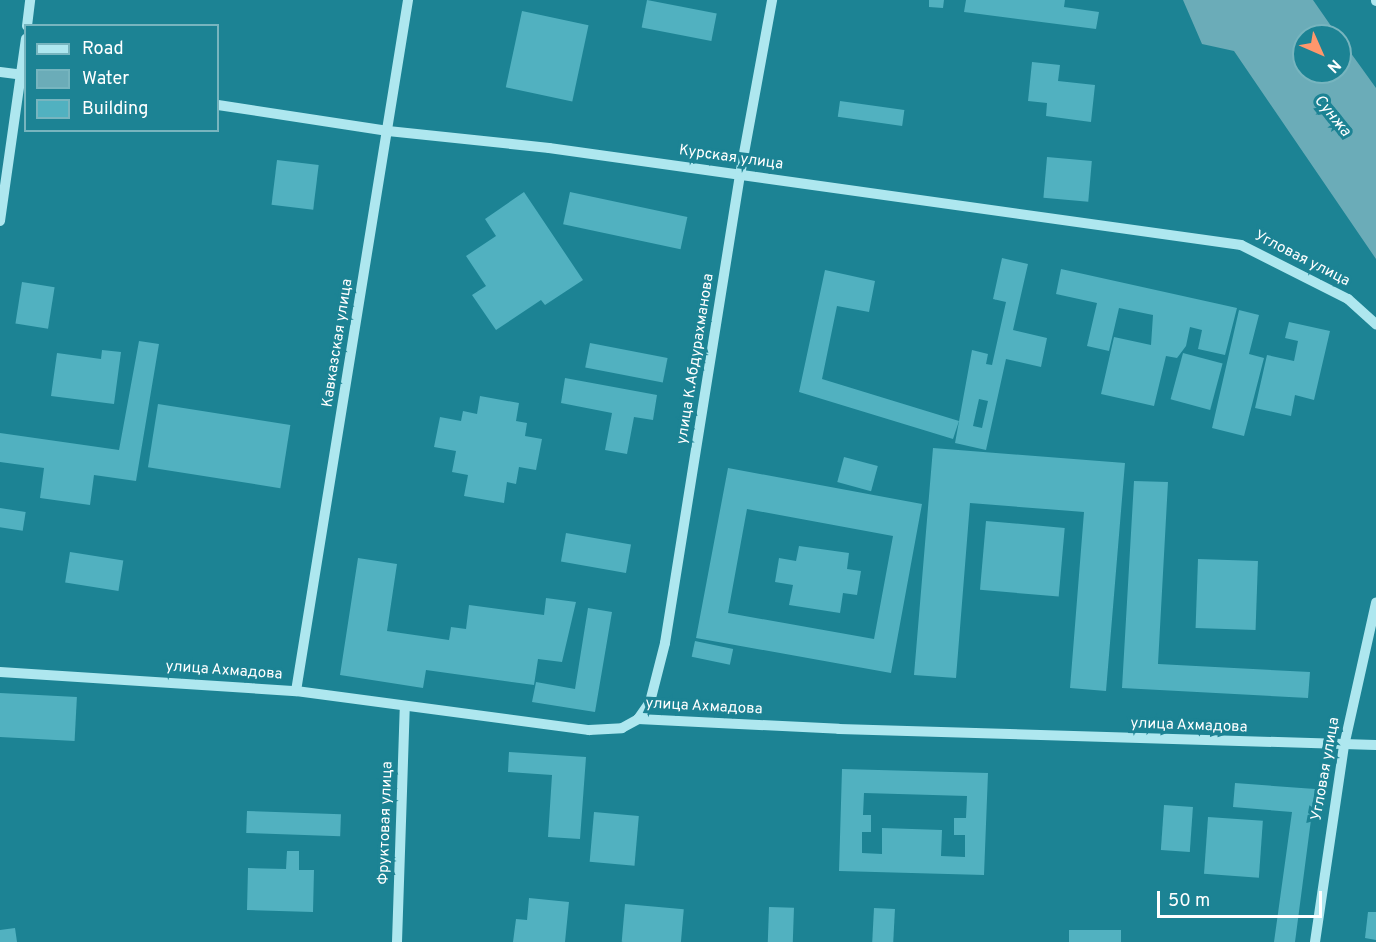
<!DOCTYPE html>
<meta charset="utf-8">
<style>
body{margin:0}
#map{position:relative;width:1376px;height:942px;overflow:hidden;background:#1c8394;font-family:Overpass,sans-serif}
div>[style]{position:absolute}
.water>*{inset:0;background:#6bacb8}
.building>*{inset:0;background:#51b1c0;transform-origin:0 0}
.minor>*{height:10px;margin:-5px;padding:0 5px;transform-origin:5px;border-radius:5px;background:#aee7ef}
span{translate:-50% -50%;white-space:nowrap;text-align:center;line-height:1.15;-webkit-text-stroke:6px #1c8394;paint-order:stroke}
.street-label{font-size:15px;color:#fff}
.water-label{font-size:16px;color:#fff;font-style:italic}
.legend{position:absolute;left:24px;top:24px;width:195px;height:108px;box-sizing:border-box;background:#1c8394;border:2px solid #77b5bf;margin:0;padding:8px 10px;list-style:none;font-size:18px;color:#fff}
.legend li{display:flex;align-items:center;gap:12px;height:30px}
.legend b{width:30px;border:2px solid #77b5bf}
.north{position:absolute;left:1292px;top:24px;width:60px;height:60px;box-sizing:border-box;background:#1c8394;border:2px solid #77b5bf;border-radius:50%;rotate:135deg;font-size:16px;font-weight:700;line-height:24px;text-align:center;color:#fff}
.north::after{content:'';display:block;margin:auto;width:21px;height:27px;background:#ff976c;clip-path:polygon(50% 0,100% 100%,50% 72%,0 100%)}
.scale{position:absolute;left:1157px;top:891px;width:165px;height:27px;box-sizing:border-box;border:3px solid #fff;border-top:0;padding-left:8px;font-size:18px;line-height:21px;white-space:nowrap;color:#fff;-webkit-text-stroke:4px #1c8394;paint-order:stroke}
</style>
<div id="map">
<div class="water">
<i style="clip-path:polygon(1183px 0,1313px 0,1338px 36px,1304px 36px,1304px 72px,1340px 72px,1340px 38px,1376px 88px,1376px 259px,1234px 51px,1202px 44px)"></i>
</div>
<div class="building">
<i style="left:647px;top:0;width:71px;height:28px;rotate:11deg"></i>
<i style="clip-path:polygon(929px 0,944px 0,943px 8px,929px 7px)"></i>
<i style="clip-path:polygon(966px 0,1065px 0,1064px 7px,1099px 12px,1096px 29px,964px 12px)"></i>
<i style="left:522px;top:11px;width:68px;height:78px;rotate:12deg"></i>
<i style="clip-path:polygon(1032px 62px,1060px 65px,1058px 81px,1095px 85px,1091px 122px,1046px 116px,1047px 103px,1028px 101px)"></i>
<i style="left:840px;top:101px;width:65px;height:16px;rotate:8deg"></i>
<i style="left:1047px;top:157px;width:45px;height:41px;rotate:5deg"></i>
<i style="left:277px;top:160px;width:42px;height:45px;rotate:7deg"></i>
<i style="clip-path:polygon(524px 192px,583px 280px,545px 305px,541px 300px,496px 330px,472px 295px,486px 286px,466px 256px,496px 236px,485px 219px)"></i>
<i style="left:570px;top:192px;width:120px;height:33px;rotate:12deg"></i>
<i style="clip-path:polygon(evenodd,1002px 258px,1028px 264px,1013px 330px,1047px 338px,1041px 367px,1006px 359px,986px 450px,955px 443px,972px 350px,988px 354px,986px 364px,992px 365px,1006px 302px,993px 299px,1002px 258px,979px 399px,988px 401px,982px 428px,973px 426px,979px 399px)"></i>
<i style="clip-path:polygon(1061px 269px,1237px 308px,1225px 355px,1198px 349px,1202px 330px,1190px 327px,1186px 346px,1177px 358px,1166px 356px,1154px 406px,1101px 394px,1114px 337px,1151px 345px,1153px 315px,1119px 308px,1109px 351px,1087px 346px,1097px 303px,1056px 294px)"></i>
<i style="clip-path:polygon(825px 270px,875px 281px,869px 312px,837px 306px,822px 379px,959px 421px,953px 439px,799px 392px)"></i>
<i style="left:22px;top:282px;width:33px;height:42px;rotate:9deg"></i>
<i style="clip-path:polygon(1239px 310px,1259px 315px,1249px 354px,1264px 358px,1244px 436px,1212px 428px)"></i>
<i style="clip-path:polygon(1289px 322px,1330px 331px,1314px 400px,1295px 395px,1291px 416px,1255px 408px,1267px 355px,1294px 361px,1298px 341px,1285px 338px)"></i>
<i style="clip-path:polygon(139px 341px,159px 344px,136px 481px,94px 475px,90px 505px,40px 498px,44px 468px,0 462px,0 433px,119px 450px)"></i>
<i style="left:590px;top:343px;width:79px;height:25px;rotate:11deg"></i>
<i style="clip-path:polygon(102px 350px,121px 352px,114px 404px,51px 396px,57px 353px,101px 359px)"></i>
<i style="left:1183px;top:353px;width:41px;height:48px;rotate:15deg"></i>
<i style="clip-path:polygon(565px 378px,657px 395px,653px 420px,634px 417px,627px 454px,605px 450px,612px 413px,561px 403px)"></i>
<i style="clip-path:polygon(480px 396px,519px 403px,516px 421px,527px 423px,525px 436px,542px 439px,536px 470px,519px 467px,516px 484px,507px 482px,504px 503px,464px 496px,468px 475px,452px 472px,456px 451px,434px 447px,440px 417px,461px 421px,463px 411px,477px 414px)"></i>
<i style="left:158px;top:404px;width:134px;height:64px;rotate:9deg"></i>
<i style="clip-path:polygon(933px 448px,1125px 463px,1106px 691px,1070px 688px,1084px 512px,970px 503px,956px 678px,914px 675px)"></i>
<i style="left:844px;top:457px;width:35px;height:26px;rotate:15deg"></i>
<i style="clip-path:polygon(evenodd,728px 468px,922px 504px,891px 673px,696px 638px,728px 468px,747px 509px,893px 536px,874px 639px,728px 613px,747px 509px)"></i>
<i style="clip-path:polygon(1134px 481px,1168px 482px,1158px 664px,1310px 672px,1308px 698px,1122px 688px)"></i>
<i style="left:0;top:508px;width:26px;height:19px;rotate:9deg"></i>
<i style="left:986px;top:521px;width:79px;height:69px;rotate:5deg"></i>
<i style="left:566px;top:533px;width:66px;height:29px;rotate:10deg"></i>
<i style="clip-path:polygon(799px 546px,849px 553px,847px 569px,861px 571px,857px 595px,843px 593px,840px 613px,789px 605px,793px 585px,775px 582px,779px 558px,796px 561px)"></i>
<i style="left:70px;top:552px;width:54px;height:31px;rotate:9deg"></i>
<i style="clip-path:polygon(358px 558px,397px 564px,387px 631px,449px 640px,451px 627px,466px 629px,469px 605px,544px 615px,546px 598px,576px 602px,562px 662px,538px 659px,534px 685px,426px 670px,423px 688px,340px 675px)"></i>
<i style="left:1198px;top:559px;width:60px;height:69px;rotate:2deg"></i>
<i style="clip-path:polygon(588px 608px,612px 612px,595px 712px,532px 702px,536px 682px,575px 689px)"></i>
<i style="left:695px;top:641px;width:39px;height:16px;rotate:12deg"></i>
<i style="left:0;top:693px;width:77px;height:44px;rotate:3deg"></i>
<i style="clip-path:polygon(509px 752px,586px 757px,580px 839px,548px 837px,552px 775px,508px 772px)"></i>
<i style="clip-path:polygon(evenodd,842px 769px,988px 773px,984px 875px,839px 871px,842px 769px,864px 793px,967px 796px,966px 818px,954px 818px,954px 835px,965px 835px,965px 857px,941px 856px,942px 830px,882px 828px,882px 854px,862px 853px,862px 832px,871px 832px,871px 815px,863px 815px,864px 793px)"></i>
<i style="clip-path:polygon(1235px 783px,1315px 789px,1295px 942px,1274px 942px,1292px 812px,1233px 807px)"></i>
<i style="left:1164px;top:805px;width:29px;height:45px;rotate:4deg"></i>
<i style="left:247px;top:811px;width:94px;height:22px;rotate:2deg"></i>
<i style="left:594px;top:812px;width:45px;height:50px;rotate:5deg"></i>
<i style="left:1208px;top:817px;width:55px;height:57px;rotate:4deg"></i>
<i style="clip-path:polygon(287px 851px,299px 851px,299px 870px,314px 870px,313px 912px,247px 910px,248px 868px,286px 869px)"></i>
<i style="clip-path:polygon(529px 898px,569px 902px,565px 942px,513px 942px,516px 919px,527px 920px)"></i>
<i style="left:625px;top:904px;width:59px;height:38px;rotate:5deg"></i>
<i style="left:769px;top:907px;width:25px;height:35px;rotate:2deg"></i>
<i style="left:874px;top:908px;width:21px;height:34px;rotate:3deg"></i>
<i style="clip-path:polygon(1368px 912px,1376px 912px,1376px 940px,1365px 938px)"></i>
<i style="clip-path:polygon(15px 928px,17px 942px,0 942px,0 930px)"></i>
<i style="left:1069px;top:930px;width:52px;height:12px"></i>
</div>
<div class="minor">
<i style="left:1376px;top:0;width:1px;rotate:90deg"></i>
<i style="left:27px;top:26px;width:26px;rotate:-83deg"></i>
<i style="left:0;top:72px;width:26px;rotate:7deg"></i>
<i style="left:218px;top:105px;width:172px;rotate:8.7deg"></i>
<i style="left:388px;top:131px;width:162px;rotate:6deg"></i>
<i style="left:549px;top:148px;width:699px;rotate:7.98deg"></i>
<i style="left:1241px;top:245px;width:120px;rotate:26.8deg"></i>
<i style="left:1348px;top:299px;width:38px;rotate:42deg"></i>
<i style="left:0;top:221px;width:184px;rotate:-81.9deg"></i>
<i style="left:0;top:672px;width:297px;rotate:3.7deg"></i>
<i style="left:296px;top:691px;width:296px;rotate:7.6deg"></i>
<i style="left:589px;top:730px;width:33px;rotate:-3deg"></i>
<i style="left:622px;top:728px;width:18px;rotate:-29deg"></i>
<i style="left:638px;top:719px;width:201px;rotate:2.8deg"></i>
<i style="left:839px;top:729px;width:537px;rotate:1.71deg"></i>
<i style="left:296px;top:691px;width:700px;rotate:-80.79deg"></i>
<i style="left:638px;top:719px;width:21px;rotate:-55deg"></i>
<i style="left:650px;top:702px;width:61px;rotate:-75.7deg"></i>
<i style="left:665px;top:643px;width:474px;rotate:-80.9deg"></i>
<i style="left:740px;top:175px;width:178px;rotate:-79.6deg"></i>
<i style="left:397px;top:942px;width:236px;rotate:-88.1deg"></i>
<i style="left:1315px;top:942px;width:198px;rotate:-81.6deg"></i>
<i style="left:1344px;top:746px;width:147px;rotate:-77.4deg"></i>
</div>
<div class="street-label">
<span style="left:731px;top:158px;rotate:8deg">Курская улица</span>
<span style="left:1302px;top:259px;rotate:27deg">Угловая улица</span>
<span style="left:338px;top:343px;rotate:-81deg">Кавказская улица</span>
<span style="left:696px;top:359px;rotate:-81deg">улица К.Абдурахманова</span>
<span style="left:224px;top:671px;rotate:4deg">улица Ахмадова</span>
<span style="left:704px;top:707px;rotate:3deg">улица Ахмадова</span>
<span style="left:1189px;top:726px;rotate:2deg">улица Ахмадова</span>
<span style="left:1326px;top:769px;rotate:-80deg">Угловая улица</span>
<span style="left:386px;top:823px;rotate:-88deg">Фруктовая улица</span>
</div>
<div class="water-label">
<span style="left:1332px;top:116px;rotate:51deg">Сунжа</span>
</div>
<ul class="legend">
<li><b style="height:8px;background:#aee7ef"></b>Road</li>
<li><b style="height:16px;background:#6bacb8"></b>Water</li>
<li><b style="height:16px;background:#51b1c0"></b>Building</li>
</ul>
<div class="north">N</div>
<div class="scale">50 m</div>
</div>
